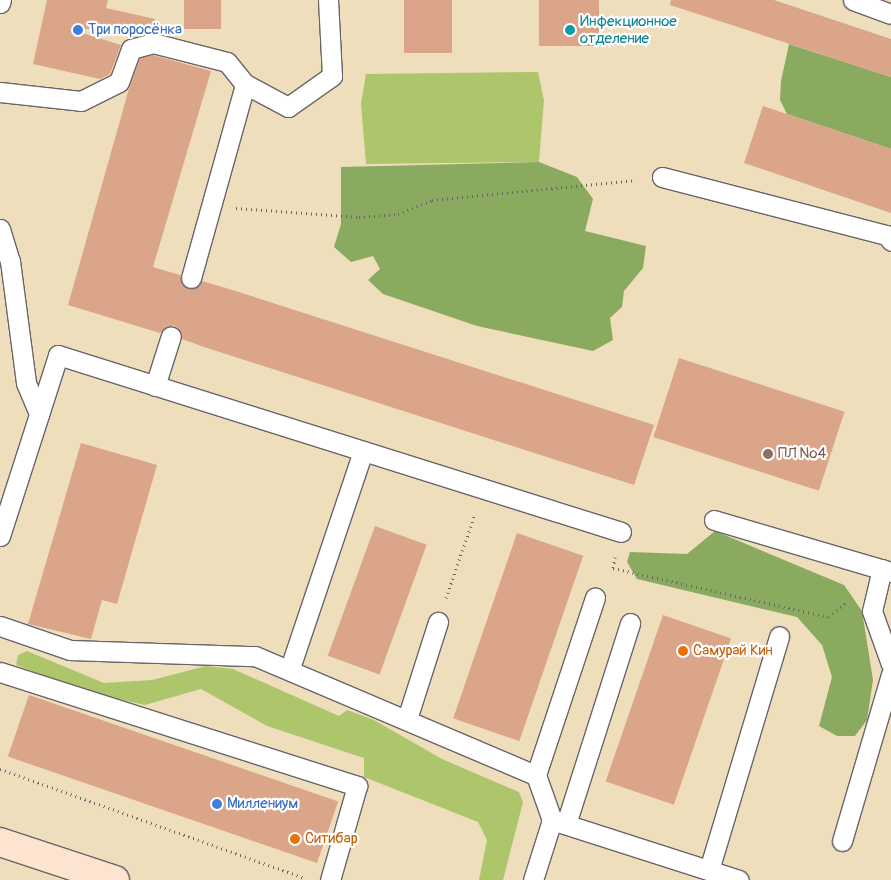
<!DOCTYPE html>
<meta charset="utf-8">
<style>
body{margin:0}
#map{position:relative;width:891px;height:880px;overflow:hidden;background:#efdebc;font-family:Pangolin,sans-serif}
div>[style]{position:absolute}
.green>*{inset:0;background:#adc66b}
.forest>*{inset:0;background:#8aab5f}
.building>*{inset:0;background:#daa589;transform-origin:0 0}
.path>*{height:3px;margin-top:-1.5px;transform-origin:0;background:repeating-linear-gradient(90deg,#6a6468 0 1px,transparent 0 5px)}
.roads{filter:drop-shadow(1px 0 #6a6468) drop-shadow(-1px 0 #6a6468) drop-shadow(0 1px #6a6468) drop-shadow(0 -1px #6a6468)}
.service>*{height:19px;margin:-9.5px;padding:0 9.5px;transform-origin:9.5px;border-radius:9.5px;background:#fff}
.secondary>*{height:28px;margin:-14px;padding:0 14px;transform-origin:14px;border-radius:14px;background:#fde4d1}
.dots>*{width:14px;height:14px;translate:-50% -50%;box-sizing:border-box;border:2px solid #fff;border-radius:50%}
span{translate:-50% -50%;white-space:nowrap;text-align:center;line-height:1.15;-webkit-text-stroke:4.5px #fff;paint-order:stroke}
.culture-label{font-size:15px;color:#0d838f}
.left{translate:0 -50%;text-align:left}
.shop-label{font-size:15px;color:#366cbe}
.education-label{font-size:15px;color:#785e54}
.food-label{font-size:15px;color:#c56008}
</style>
<div id="map">
<div class="green">
<i style="clip-path:polygon(538px 72px,544px 100px,539px 162px,366px 164px,361px 104px,366px 74px)"></i>
<i style="clip-path:polygon(27px 651px,104px 683px,152px 680px,206px 666px,233px 669px,339px 716px,347px 710px,374px 720px,442px 759px,519px 792px,523px 802px,503px 880px,479px 880px,487px 840px,478px 822px,364px 777px,364px 758px,267px 726px,201px 689px,145px 705px,84px 691px,16px 665px,18px 655px)"></i>
</div>
<div class="forest">
<i style="clip-path:polygon(789px 44px,891px 77px,891px 149px,787px 114px,780px 100px,781px 81px)"></i>
<i style="clip-path:polygon(539px 162px,577px 177px,593px 199px,585px 231px,646px 246px,643px 268px,624px 291px,622px 307px,610px 318px,613px 340px,593px 351px,477px 326px,383px 294px,368px 280px,380px 269px,373px 256px,351px 262px,334px 247px,341px 224px,341px 167px)"></i>
<i style="clip-path:polygon(715px 531px,844px 585px,862px 611px,873px 680px,867px 720px,855px 736px,837px 736px,819px 726px,832px 677px,822px 645px,797px 617px,637px 579px,627px 562px,630px 552px,687px 554px)"></i>
</div>
<div class="building">
<i style="clip-path:polygon(47px 0,108px 0,106px 8px,155px 19px,154px 29px,70px 29px,121px 45px,110px 74px,100px 79px,33px 64px)"></i>
<i style="left:184px;top:0;width:37px;height:29px"></i>
<i style="left:404px;top:0;width:48px;height:53px"></i>
<i style="left:539px;top:0;width:60px;height:46px"></i>
<i style="clip-path:polygon(671px 0,774px 0,891px 39px,891px 77px,670px 5px)"></i>
<i style="clip-path:polygon(153px 55px,211px 71px,153px 267px,180px 275px,188px 289px,202px 281px,226px 288px,654px 425px,634px 485px,204px 347px,182px 339px,174px 325px,160px 333px,68px 305px,130px 85px,140px 58px)"></i>
<i style="clip-path:polygon(763px 106px,891px 149px,891px 213px,744px 163px)"></i>
<i style="left:679px;top:358px;width:174px;height:83px;rotate:18deg"></i>
<i style="clip-path:polygon(81px 443px,157px 465px,117px 604px,102px 600px,91px 639px,28px 624px)"></i>
<i style="left:375px;top:526px;width:55px;height:138px;rotate:20deg"></i>
<i style="left:517px;top:533px;width:70px;height:196px;rotate:19deg"></i>
<i style="left:663px;top:615px;width:72px;height:176px;rotate:19deg"></i>
<i style="left:29px;top:695px;width:327px;height:65px;rotate:19deg"></i>
</div>
<div class="path">
<i style="left:236px;top:208px;width:123px;rotate:4.2deg"></i>
<i style="left:359px;top:217px;width:39px;rotate:-4deg"></i>
<i style="left:398px;top:214px;width:37px;rotate:-22deg"></i>
<i style="left:432px;top:200px;width:205px;rotate:-5.6deg"></i>
<i style="left:615px;top:557px;width:11px;rotate:100deg"></i>
<i style="left:613px;top:568px;width:221px;rotate:12.8deg"></i>
<i style="left:829px;top:617px;width:23px;rotate:-40deg"></i>
<i style="left:446px;top:598px;width:89px;rotate:-71deg"></i>
<i style="left:0;top:769px;width:324px;rotate:19.7deg"></i>
</div>
<div class="roads">
<div class="service">
<i style="left:853px;top:0;width:40px;rotate:20.2deg"></i>
<i style="left:0;top:3px;width:3px;rotate:-72deg"></i>
<i style="left:0;top:92px;width:81px;rotate:6.3deg"></i>
<i style="left:81px;top:101px;width:42px;rotate:-26.6deg"></i>
<i style="left:119px;top:82px;width:35px;rotate:-70deg"></i>
<i style="left:131px;top:49px;width:23px;rotate:-15deg"></i>
<i style="left:153px;top:43px;width:76px;rotate:14.4deg"></i>
<i style="left:227px;top:62px;width:28px;rotate:51deg"></i>
<i style="left:245px;top:84px;width:49px;rotate:28.1deg"></i>
<i style="left:288px;top:107px;width:54px;rotate:-35.2deg"></i>
<i style="left:332px;top:76px;width:76px;rotate:-93deg"></i>
<i style="left:662px;top:177px;width:232px;rotate:14.5deg"></i>
<i style="left:887px;top:235px;width:7px;rotate:56deg"></i>
<i style="left:0;top:229px;width:34px;rotate:73deg"></i>
<i style="left:10px;top:261px;width:123px;rotate:82.5deg"></i>
<i style="left:26px;top:383px;width:34px;rotate:67deg"></i>
<i style="left:191px;top:278px;width:201px;rotate:-74.4deg"></i>
<i style="left:155px;top:386px;width:52px;rotate:-72.3deg"></i>
<i style="left:714px;top:520px;width:184px;rotate:16.4deg"></i>
<i style="left:0;top:536px;width:190px;rotate:-72.2deg"></i>
<i style="left:58px;top:355px;width:590px;rotate:17.45deg"></i>
<i style="left:882px;top:569px;width:43px;rotate:103.4deg"></i>
<i style="left:872px;top:611px;width:56px;rotate:70.3deg"></i>
<i style="left:0;top:626px;width:74px;rotate:18.9deg"></i>
<i style="left:70px;top:650px;width:185px;rotate:1.9deg"></i>
<i style="left:255px;top:656px;width:305px;rotate:23deg"></i>
<i style="left:290px;top:668px;width:229px;rotate:-71.4deg"></i>
<i style="left:0;top:672px;width:375px;rotate:17.7deg"></i>
<i style="left:357px;top:786px;width:98px;rotate:106deg"></i>
<i style="left:407px;top:719px;width:102px;rotate:-72.3deg"></i>
<i style="left:552px;top:820px;width:48px;rotate:-109.6deg"></i>
<i style="left:536px;top:775px;width:187px;rotate:-71.6deg"></i>
<i style="left:566px;top:824px;width:211px;rotate:-72.3deg"></i>
<i style="left:842px;top:841px;width:174px;rotate:-73.6deg"></i>
<i style="left:709px;top:870px;width:244px;rotate:-73.3deg"></i>
<i style="left:533px;top:880px;width:63px;rotate:-72.4deg"></i>
<i style="left:552px;top:820px;width:196px;rotate:17.8deg"></i>
</div>
<div class="secondary">
<i style="left:0;top:842px;width:121px;rotate:18.3deg"></i>
</div>
</div>
<div class="dots">
<i style="left:78px;top:30px;background:#3f7fe0"></i>
<i style="left:570px;top:30px;background:#0f9aa8"></i>
<i style="left:768px;top:454px;background:#8d6e63"></i>
<i style="left:683px;top:651px;background:#e8710a"></i>
<i style="left:217px;top:804px;background:#3f7fe0"></i>
<i style="left:295px;top:839px;background:#e8710a"></i>
</div>
<div class="culture-label">
<span class="left" style="left:580px;top:30px">Инфекционное<br>отделение</span>
</div>
<div class="shop-label">
<span class="left" style="left:88px;top:30px">Три поросёнка</span>
<span class="left" style="left:227px;top:804px">Миллениум</span>
</div>
<div class="education-label">
<span class="left" style="left:778px;top:454px">ПЛ №4</span>
</div>
<div class="food-label">
<span class="left" style="left:693px;top:651px">Самурай Кин</span>
<span class="left" style="left:305px;top:839px">Ситибар</span>
</div>
</div>
